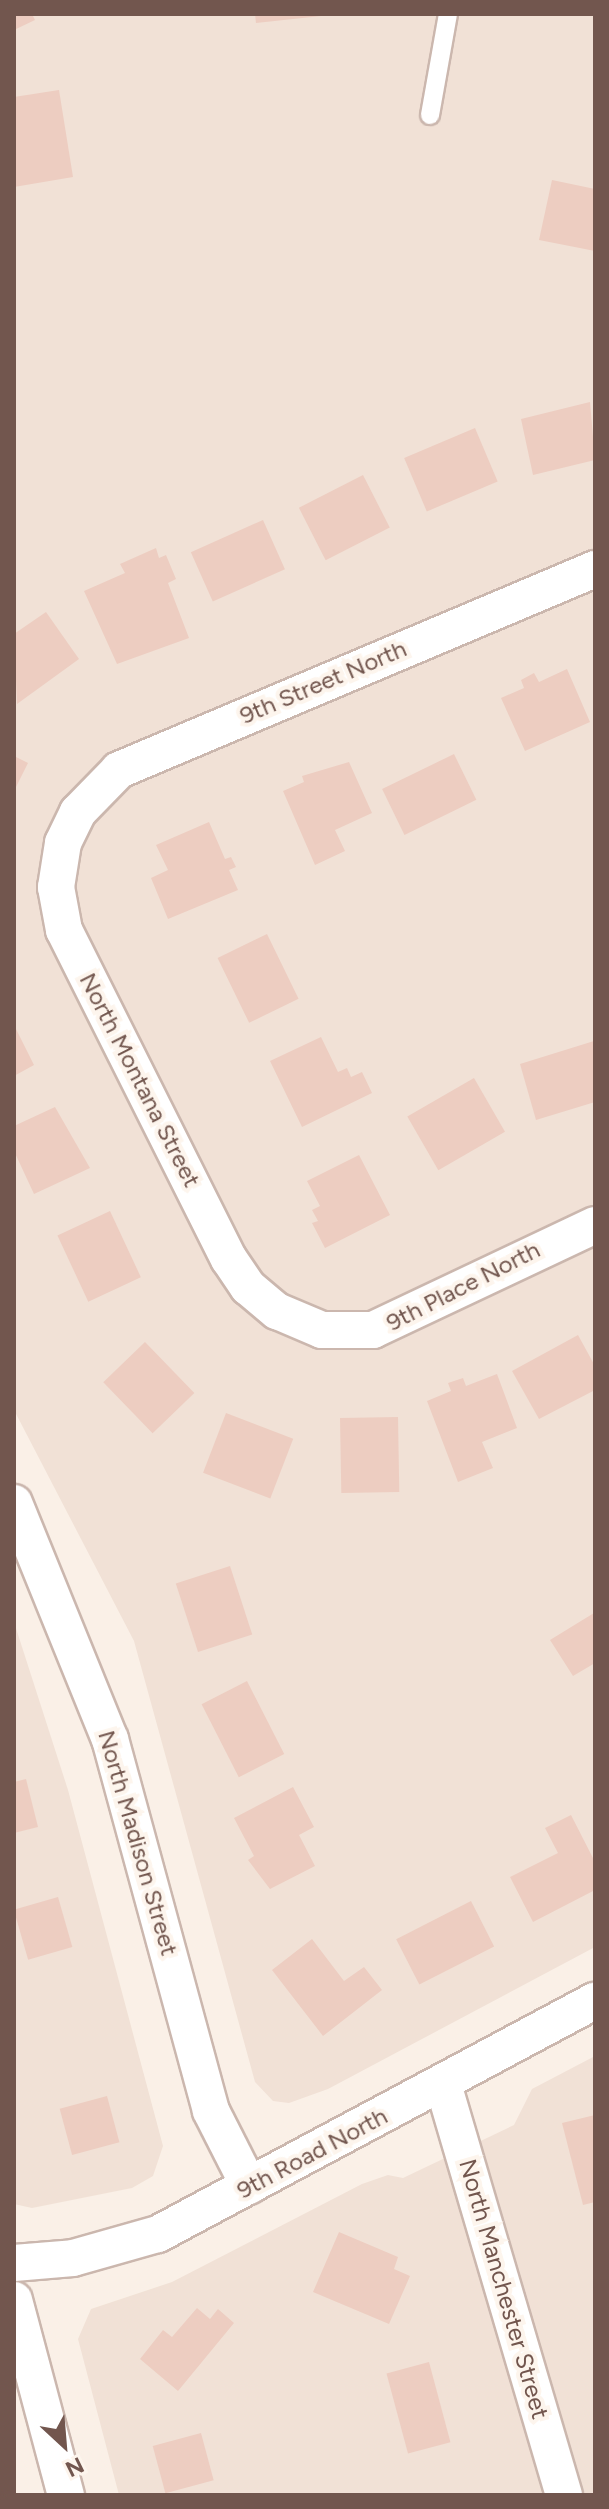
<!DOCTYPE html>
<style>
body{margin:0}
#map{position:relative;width:609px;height:2509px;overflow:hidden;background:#faf0e7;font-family:Figtree,sans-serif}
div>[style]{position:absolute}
.residential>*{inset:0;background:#f1e1d6}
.building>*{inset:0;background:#edcdc1;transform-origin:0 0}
.roads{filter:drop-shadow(2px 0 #cbb7ae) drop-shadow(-2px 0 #cbb7ae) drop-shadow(0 2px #cbb7ae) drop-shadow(0 -2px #cbb7ae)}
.service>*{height:18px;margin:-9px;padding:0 9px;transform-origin:9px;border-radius:9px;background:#fff}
.minor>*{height:36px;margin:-18px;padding:0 18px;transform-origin:18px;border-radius:18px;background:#fff}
span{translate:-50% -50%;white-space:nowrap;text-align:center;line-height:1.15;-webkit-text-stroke:8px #fdf5ed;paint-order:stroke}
.street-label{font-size:24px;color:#72564e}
.frame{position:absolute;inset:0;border:16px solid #72564e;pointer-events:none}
.north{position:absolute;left:24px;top:2405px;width:80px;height:80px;-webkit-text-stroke:6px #fdf5ed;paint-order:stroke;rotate:154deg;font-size:22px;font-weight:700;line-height:32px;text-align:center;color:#72564e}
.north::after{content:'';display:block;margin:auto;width:28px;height:36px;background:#72564e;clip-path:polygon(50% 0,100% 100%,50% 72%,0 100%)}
</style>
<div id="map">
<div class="residential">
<i style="clip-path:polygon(14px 14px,595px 14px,595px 1947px,328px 2089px,289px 2103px,273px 2101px,255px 2082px,134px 1641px,14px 1410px)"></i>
<i style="clip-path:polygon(14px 1622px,68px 1790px,163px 2146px,153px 2176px,132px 2188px,32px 2208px,14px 2204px)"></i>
<i style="clip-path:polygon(595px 2056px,595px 2495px,119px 2495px,78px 2339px,91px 2309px,172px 2282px,362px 2184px,388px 2175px,403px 2178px,514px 2125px,532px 2089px)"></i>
</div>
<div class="building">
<i style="clip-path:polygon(14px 14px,32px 14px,35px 20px,14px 30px)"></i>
<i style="clip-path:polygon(255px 14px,321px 14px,321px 16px,256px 23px)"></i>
<i style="clip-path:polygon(59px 90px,73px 177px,14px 187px,14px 97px)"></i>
<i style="clip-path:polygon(552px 180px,595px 189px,595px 251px,539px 240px)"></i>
<i style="clip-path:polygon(590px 402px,595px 460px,533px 475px,521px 419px)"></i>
<i style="left:475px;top:428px;width:58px;height:77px;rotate:67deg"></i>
<i style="left:363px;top:475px;width:59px;height:72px;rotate:63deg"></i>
<i style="left:263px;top:520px;width:54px;height:79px;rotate:66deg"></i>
<i style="clip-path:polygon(156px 548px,159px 558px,166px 555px,176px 579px,168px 583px,189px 638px,117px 664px,84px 591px,125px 573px,120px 564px)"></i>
<i style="clip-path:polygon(46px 612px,79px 659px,17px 704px,14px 634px)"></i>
<i style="clip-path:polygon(567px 669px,590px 722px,525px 751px,501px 698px,524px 688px,521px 680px,534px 673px,539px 682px)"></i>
<i style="left:454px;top:754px;width:51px;height:80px;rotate:64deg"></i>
<i style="clip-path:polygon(14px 756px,28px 763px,14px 791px)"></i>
<i style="clip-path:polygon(349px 762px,372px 813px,335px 830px,345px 851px,315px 865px,283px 791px,304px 782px,302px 776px)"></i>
<i style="clip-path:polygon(209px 822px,225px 859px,231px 857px,236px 867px,229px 870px,238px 890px,168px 919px,151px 878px,168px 870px,156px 845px)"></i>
<i style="left:267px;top:934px;width:72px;height:55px;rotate:64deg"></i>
<i style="clip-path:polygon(14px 1025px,34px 1065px,14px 1076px)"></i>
<i style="clip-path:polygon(321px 1037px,338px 1072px,347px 1068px,351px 1077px,362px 1072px,372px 1093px,302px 1127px,270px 1061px)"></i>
<i style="clip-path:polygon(594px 1041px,595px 1102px,536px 1120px,520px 1064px)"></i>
<i style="left:474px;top:1078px;width:62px;height:77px;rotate:60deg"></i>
<i style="clip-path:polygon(55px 1107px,90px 1168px,34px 1194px,14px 1151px,14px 1126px)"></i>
<i style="clip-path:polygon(359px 1155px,390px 1215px,325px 1248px,312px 1223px,318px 1221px,312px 1210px,320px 1206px,307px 1181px)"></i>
<i style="left:110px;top:1211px;width:73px;height:58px;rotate:65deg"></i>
<i style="clip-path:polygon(578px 1335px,595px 1366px,595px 1390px,539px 1419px,512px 1371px)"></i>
<i style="left:145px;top:1342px;width:71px;height:58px;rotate:46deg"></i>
<i style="clip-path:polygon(497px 1374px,517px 1428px,482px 1442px,493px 1468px,458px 1482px,427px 1401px,451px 1391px,448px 1383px,463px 1378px,466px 1386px)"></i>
<i style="left:226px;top:1413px;width:72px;height:64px;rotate:21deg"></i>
<i style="left:398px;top:1417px;width:75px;height:58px;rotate:89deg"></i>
<i style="left:230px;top:1566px;width:72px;height:57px;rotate:72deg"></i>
<i style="clip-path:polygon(594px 1613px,595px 1663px,573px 1676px,550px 1640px)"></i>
<i style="left:247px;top:1681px;width:82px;height:51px;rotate:63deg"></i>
<i style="clip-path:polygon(26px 1779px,38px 1827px,14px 1833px,14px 1782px)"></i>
<i style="clip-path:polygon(293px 1787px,314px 1827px,299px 1835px,315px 1866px,270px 1889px,248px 1860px,254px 1856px,234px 1818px)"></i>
<i style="clip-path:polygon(571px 1815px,595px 1862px,595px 1890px,533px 1922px,510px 1877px,558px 1853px,545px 1828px)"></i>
<i style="left:58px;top:1897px;width:52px;height:46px;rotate:74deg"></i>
<i style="left:471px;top:1901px;width:51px;height:84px;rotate:63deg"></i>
<i style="clip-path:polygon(312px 1939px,344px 1981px,364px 1967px,382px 1990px,323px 2036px,272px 1970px)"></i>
<i style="left:107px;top:2096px;width:48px;height:49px;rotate:75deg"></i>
<i style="clip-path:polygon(595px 2115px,595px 2202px,583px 2205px,562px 2123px)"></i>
<i style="clip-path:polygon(339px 2232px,398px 2257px,394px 2269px,410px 2276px,389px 2324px,313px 2292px)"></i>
<i style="clip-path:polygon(197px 2308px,210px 2319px,218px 2309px,234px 2323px,178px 2391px,140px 2359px,163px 2330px,172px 2337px)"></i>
<i style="left:429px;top:2362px;width:83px;height:44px;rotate:75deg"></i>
<i style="left:201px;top:2433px;width:49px;height:50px;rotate:75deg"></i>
</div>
<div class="roads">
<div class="service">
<i style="left:430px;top:115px;width:103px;rotate:-79.9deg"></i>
</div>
<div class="minor">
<i style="left:595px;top:569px;width:517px;rotate:157.11deg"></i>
<i style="left:119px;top:770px;width:59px;rotate:134.3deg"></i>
<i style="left:78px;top:812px;width:34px;rotate:116deg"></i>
<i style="left:63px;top:843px;width:45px;rotate:99deg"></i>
<i style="left:56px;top:887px;width:44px;rotate:79.5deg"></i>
<i style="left:64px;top:930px;width:368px;rotate:63.4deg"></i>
<i style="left:229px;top:1259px;width:34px;rotate:56deg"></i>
<i style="left:248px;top:1287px;width:38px;rotate:40deg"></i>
<i style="left:277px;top:1311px;width:49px;rotate:22.9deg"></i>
<i style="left:322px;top:1330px;width:51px"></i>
<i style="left:373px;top:1330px;width:246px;rotate:-25.3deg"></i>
<i style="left:14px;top:1503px;width:255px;rotate:67.9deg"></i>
<i style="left:110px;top:1739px;width:385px;rotate:74.8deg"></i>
<i style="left:211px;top:2111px;width:84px;rotate:63.1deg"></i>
<i style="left:443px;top:2084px;width:428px;rotate:73.6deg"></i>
<i style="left:14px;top:2263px;width:59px;rotate:-4.8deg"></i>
<i style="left:73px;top:2258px;width:88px;rotate:-15.8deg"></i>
<i style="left:158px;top:2234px;width:495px;rotate:-28.1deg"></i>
<i style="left:14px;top:2300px;width:202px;rotate:75.1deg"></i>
</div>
</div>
<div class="street-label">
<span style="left:323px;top:682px;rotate:-23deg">9th Street North</span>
<span style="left:140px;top:1080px;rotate:63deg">North Montana Street</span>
<span style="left:463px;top:1286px;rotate:-27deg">9th Place North</span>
<span style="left:138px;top:1843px;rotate:74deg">North Madison Street</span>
<span style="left:312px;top:2153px;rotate:-28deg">9th Road North</span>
<span style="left:504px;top:2289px;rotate:74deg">North Manchester Street</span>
</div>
<div class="frame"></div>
<div class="north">N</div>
</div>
